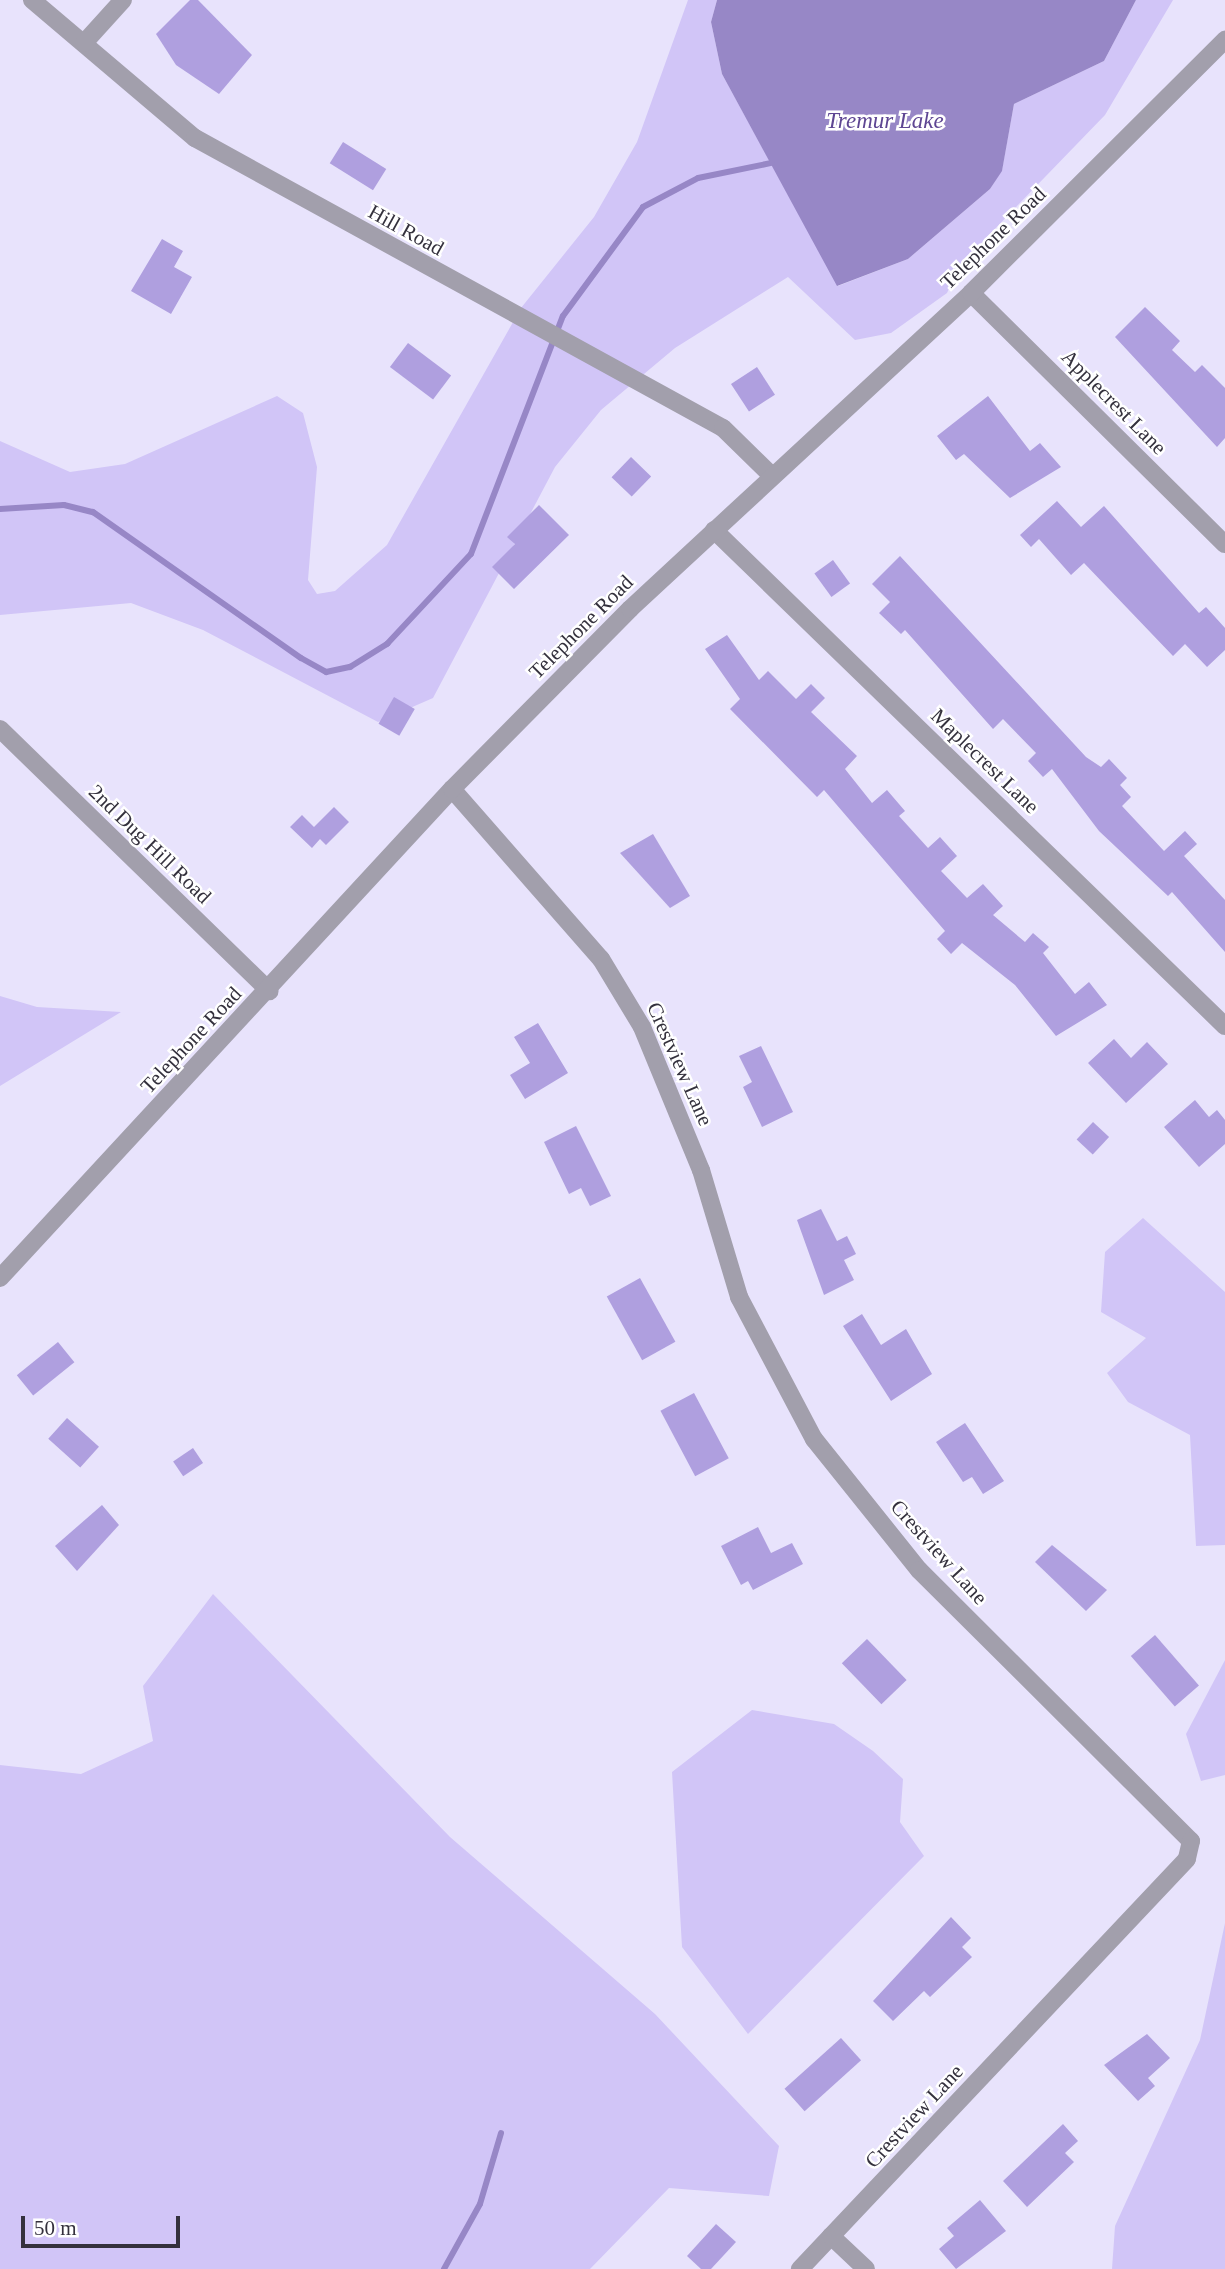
<!DOCTYPE html>
<style>
body{margin:0}
#map{position:relative;width:1225px;height:2269px;overflow:hidden;background:#e8e3fc;font-family:Georgia,serif}
div>[style]{position:absolute}
.green>*{inset:0;background:#d1c5f7}
.water>*{inset:0;background:#9787c6}
.stream>*{height:6px;margin:-3px;padding:0 3px;transform-origin:3px;border-radius:3px;background:#9787c6}
.building>*{inset:0;background:#af9fdf;transform-origin:0 0}
.minor>*{height:18px;margin:-9px;padding:0 9px;transform-origin:9px;border-radius:9px;background:#a29fac}
span{translate:-50% -50%;white-space:nowrap;text-align:center;line-height:1.15;-webkit-text-stroke:5px #fff;paint-order:stroke}
.street-label{font-size:21px;color:#34313d}
.water-label{font-size:23px;color:#5e4693;font-style:italic}
.scale{position:absolute;left:21px;top:2216px;width:159px;height:32px;box-sizing:border-box;border:4px solid #34313d;border-top:0;padding-left:9px;font-size:21px;line-height:24px;white-space:nowrap;color:#34313d;-webkit-text-stroke:5px #fff;paint-order:stroke}
</style>
<div id="map">
<div class="green">
<i style="clip-path:polygon(688px 0,717px 0,711px 22px,722px 74px,838px 286px,908px 259px,990px 189px,1002px 170px,1014px 104px,1104px 61px,1136px 0,1173px 0,1105px 115px,960px 265px,947px 293px,891px 333px,855px 340px,788px 277px,675px 348px,601px 410px,555px 467px,433px 698px,378px 722px,203px 630px,131px 603px,0 615px,0 441px,70px 472px,125px 464px,277px 396px,303px 413px,317px 467px,308px 580px,317px 594px,335px 591px,387px 545px,521px 308px,594px 217px,637px 142px)"></i>
<i style="clip-path:polygon(0 996px,37px 1007px,121px 1012px,0 1086px)"></i>
<i style="clip-path:polygon(1143px 1218px,1225px 1292px,1225px 1545px,1196px 1546px,1190px 1435px,1128px 1402px,1107px 1373px,1146px 1338px,1101px 1312px,1105px 1252px)"></i>
<i style="clip-path:polygon(213px 1594px,450px 1837px,655px 2014px,779px 2146px,769px 2196px,669px 2188px,590px 2269px,0 2269px,0 1765px,81px 1774px,153px 1741px,143px 1686px)"></i>
<i style="clip-path:polygon(1225px 1660px,1225px 1775px,1201px 1781px,1186px 1734px)"></i>
<i style="clip-path:polygon(752px 1710px,834px 1724px,873px 1751px,903px 1779px,900px 1822px,924px 1856px,748px 2034px,682px 1947px,672px 1772px)"></i>
<i style="clip-path:polygon(1225px 1923px,1225px 2269px,1112px 2269px,1115px 2226px,1200px 2040px)"></i>
</div>
<div class="water">
<i style="clip-path:polygon(717px 0,1136px 0,1104px 61px,1014px 104px,1002px 171px,990px 189px,908px 259px,837px 286px,722px 74px,711px 22px)"></i>
</div>
<div class="stream">
<i style="left:0;top:509px;width:64px;rotate:-3.6deg"></i>
<i style="left:64px;top:505px;width:30px;rotate:14deg"></i>
<i style="left:93px;top:512px;width:254px;rotate:35.1deg"></i>
<i style="left:301px;top:658px;width:29px;rotate:29deg"></i>
<i style="left:326px;top:672px;width:25px;rotate:-12deg"></i>
<i style="left:350px;top:667px;width:44px;rotate:-31.9deg"></i>
<i style="left:387px;top:644px;width:123px;rotate:-47deg"></i>
<i style="left:471px;top:554px;width:255px;rotate:-68.9deg"></i>
<i style="left:563px;top:316px;width:135px;rotate:-53.7deg"></i>
<i style="left:643px;top:207px;width:62px;rotate:-27.8deg"></i>
<i style="left:698px;top:178px;width:75px;rotate:-11.6deg"></i>
<i style="left:444px;top:2269px;width:74px;rotate:-61deg"></i>
<i style="left:480px;top:2204px;width:74px;rotate:-73.5deg"></i>
</div>
<div class="building">
<i style="clip-path:polygon(190px 0,198px 0,252px 55px,219px 94px,176px 65px,156px 34px)"></i>
<i style="left:343px;top:142px;width:51px;height:25px;rotate:32deg"></i>
<i style="clip-path:polygon(162px 239px,183px 251px,174px 267px,192px 277px,171px 314px,131px 291px)"></i>
<i style="clip-path:polygon(1145px 307px,1180px 341px,1172px 350px,1195px 372px,1202px 365px,1225px 388px,1225px 438px,1217px 447px,1115px 337px)"></i>
<i style="left:408px;top:343px;width:54px;height:30px;rotate:37deg"></i>
<i style="left:757px;top:367px;width:33px;height:31px;rotate:57deg"></i>
<i style="clip-path:polygon(988px 396px,1030px 451px,1040px 443px,1061px 467px,1010px 498px,964px 454px,956px 460px,937px 436px)"></i>
<i style="left:631px;top:457px;width:28px;height:28px;rotate:44deg"></i>
<i style="clip-path:polygon(1057px 501px,1081px 527px,1104px 506px,1199px 613px,1206px 607px,1225px 628px,1225px 650px,1207px 667px,1185px 644px,1173px 656px,1084px 563px,1071px 575px,1039px 539px,1031px 547px,1020px 535px)"></i>
<i style="clip-path:polygon(539px 505px,569px 535px,514px 589px,492px 567px,515px 544px,507px 537px)"></i>
<i style="clip-path:polygon(900px 556px,1086px 757px,1101px 767px,1109px 759px,1127px 778px,1120px 785px,1131px 797px,1122px 806px,1164px 851px,1185px 831px,1197px 844px,1184px 856px,1225px 900px,1225px 952px,1172px 892px,1168px 896px,1099px 831px,1052px 769px,1043px 777px,1028px 761px,1036px 753px,1003px 719px,993px 729px,905px 630px,901px 634px,879px 613px,890px 602px,872px 584px)"></i>
<i style="left:833px;top:560px;width:29px;height:23px;rotate:54deg"></i>
<i style="clip-path:polygon(727px 635px,759px 680px,768px 671px,796px 699px,811px 684px,825px 698px,811px 712px,857px 756px,845px 769px,872px 803px,887px 790px,905px 811px,899px 816px,928px 848px,940px 837px,957px 856px,941px 871px,967px 898px,983px 884px,1003px 906px,993px 915px,1025px 942px,1033px 933px,1049px 947px,1043px 953px,1075px 994px,1089px 982px,1107px 1005px,1056px 1036px,1015px 985px,962px 943px,951px 954px,937px 939px,945px 931px,824px 790px,817px 797px,730px 709px,740px 699px,705px 649px)"></i>
<i style="left:394px;top:697px;width:24px;height:31px;rotate:30deg"></i>
<i style="clip-path:polygon(334px 807px,349px 822px,326px 845px,320px 839px,312px 848px,290px 827px,302px 815px,314px 827px)"></i>
<i style="clip-path:polygon(653px 834px,690px 896px,670px 908px,620px 853px)"></i>
<i style="clip-path:polygon(538px 1023px,568px 1073px,525px 1099px,510px 1075px,530px 1063px,514px 1037px)"></i>
<i style="clip-path:polygon(1114px 1039px,1131px 1058px,1147px 1042px,1168px 1064px,1126px 1103px,1088px 1063px)"></i>
<i style="clip-path:polygon(761px 1046px,793px 1112px,762px 1127px,743px 1087px,752px 1082px,739px 1056px)"></i>
<i style="clip-path:polygon(1195px 1100px,1209px 1117px,1217px 1110px,1225px 1120px,1225px 1144px,1199px 1167px,1164px 1127px)"></i>
<i style="left:1093px;top:1122px;width:22px;height:24px;rotate:43deg"></i>
<i style="clip-path:polygon(576px 1126px,611px 1196px,590px 1206px,581px 1188px,569px 1194px,544px 1142px)"></i>
<i style="clip-path:polygon(821px 1209px,837px 1241px,847px 1236px,856px 1254px,844px 1260px,854px 1280px,824px 1295px,797px 1220px)"></i>
<i style="left:640px;top:1278px;width:73px;height:38px;rotate:61deg"></i>
<i style="clip-path:polygon(862px 1314px,881px 1345px,906px 1329px,932px 1374px,891px 1401px,843px 1326px)"></i>
<i style="left:58px;top:1342px;width:26px;height:53px;rotate:51deg"></i>
<i style="left:694px;top:1393px;width:74px;height:38px;rotate:62deg"></i>
<i style="left:67px;top:1418px;width:43px;height:28px;rotate:42deg"></i>
<i style="clip-path:polygon(965px 1423px,1004px 1481px,983px 1494px,972px 1477px,963px 1482px,936px 1442px)"></i>
<i style="left:193px;top:1448px;width:18px;height:24px;rotate:56deg"></i>
<i style="clip-path:polygon(102px 1505px,119px 1525px,77px 1571px,55px 1546px)"></i>
<i style="clip-path:polygon(758px 1527px,771px 1553px,792px 1543px,803px 1564px,753px 1590px,748px 1581px,741px 1585px,721px 1546px)"></i>
<i style="clip-path:polygon(1052px 1545px,1107px 1590px,1086px 1611px,1035px 1562px)"></i>
<i style="left:1155px;top:1635px;width:67px;height:32px;rotate:49deg"></i>
<i style="left:867px;top:1639px;width:57px;height:35px;rotate:46deg"></i>
<i style="clip-path:polygon(951px 1917px,971px 1938px,962px 1947px,972px 1957px,930px 1997px,924px 1991px,893px 2021px,873px 2001px)"></i>
<i style="clip-path:polygon(1147px 2034px,1170px 2058px,1148px 2078px,1155px 2086px,1138px 2101px,1104px 2065px)"></i>
<i style="left:841px;top:2038px;width:30px;height:76px;rotate:48deg"></i>
<i style="clip-path:polygon(1063px 2124px,1078px 2141px,1065px 2153px,1074px 2162px,1027px 2207px,1003px 2181px)"></i>
<i style="clip-path:polygon(980px 2200px,1006px 2231px,956px 2269px,939px 2249px,954px 2236px,947px 2228px)"></i>
<i style="clip-path:polygon(716px 2224px,736px 2242px,711px 2269px,701px 2269px,687px 2256px)"></i>
</div>
<div class="minor">
<i style="left:32px;top:0;width:214px;rotate:40.3deg"></i>
<i style="left:195px;top:138px;width:602px;rotate:28.78deg"></i>
<i style="left:723px;top:428px;width:69px;rotate:44.4deg"></i>
<i style="left:84px;top:43px;width:58px;rotate:-47.8deg"></i>
<i style="left:971px;top:293px;width:357px;rotate:44.7deg"></i>
<i style="left:714px;top:530px;width:712px;rotate:44.15deg"></i>
<i style="left:0;top:729px;width:376px;rotate:44.2deg"></i>
<i style="left:452px;top:789px;width:226px;rotate:48.8deg"></i>
<i style="left:601px;top:959px;width:79px;rotate:58.9deg"></i>
<i style="left:642px;top:1027px;width:155px;rotate:67.6deg"></i>
<i style="left:701px;top:1170px;width:133px;rotate:73.3deg"></i>
<i style="left:739px;top:1297px;width:161px;rotate:62.2deg"></i>
<i style="left:814px;top:1439px;width:168px;rotate:51.3deg"></i>
<i style="left:919px;top:1570px;width:384px;rotate:44.9deg"></i>
<i style="left:1191px;top:1841px;width:18px;rotate:103deg"></i>
<i style="left:1187px;top:1859px;width:564px;rotate:133.35deg"></i>
<i style="left:0;top:1278px;width:666px;rotate:-47.25deg"></i>
<i style="left:452px;top:789px;width:253px;rotate:-45.3deg"></i>
<i style="left:630px;top:609px;width:465px;rotate:-42.8deg"></i>
<i style="left:971px;top:293px;width:359px;rotate:-44.9deg"></i>
<i style="left:831px;top:2236px;width:48px;rotate:43.3deg"></i>
</div>
<div class="street-label">
<span style="left:406px;top:230px;rotate:29deg">Hill Road</span>
<span style="left:993px;top:238px;rotate:-44deg">Telephone Road</span>
<span style="left:1114px;top:402px;rotate:45deg">Applecrest Lane</span>
<span style="left:581px;top:627px;rotate:-45deg">Telephone Road</span>
<span style="left:985px;top:761px;rotate:44deg">Maplecrest Lane</span>
<span style="left:150px;top:844px;rotate:44deg">2nd Dug Hill Road</span>
<span style="left:191px;top:1040px;rotate:-47deg">Telephone Road</span>
<span style="left:680px;top:1064px;rotate:66deg">Crestview Lane</span>
<span style="left:939px;top:1552px;rotate:48deg">Crestview Lane</span>
<span style="left:914px;top:2116px;rotate:-47deg">Crestview Lane</span>
</div>
<div class="water-label">
<span style="left:885px;top:121px">Tremur Lake</span>
</div>
<div class="scale">50 m</div>
</div>
